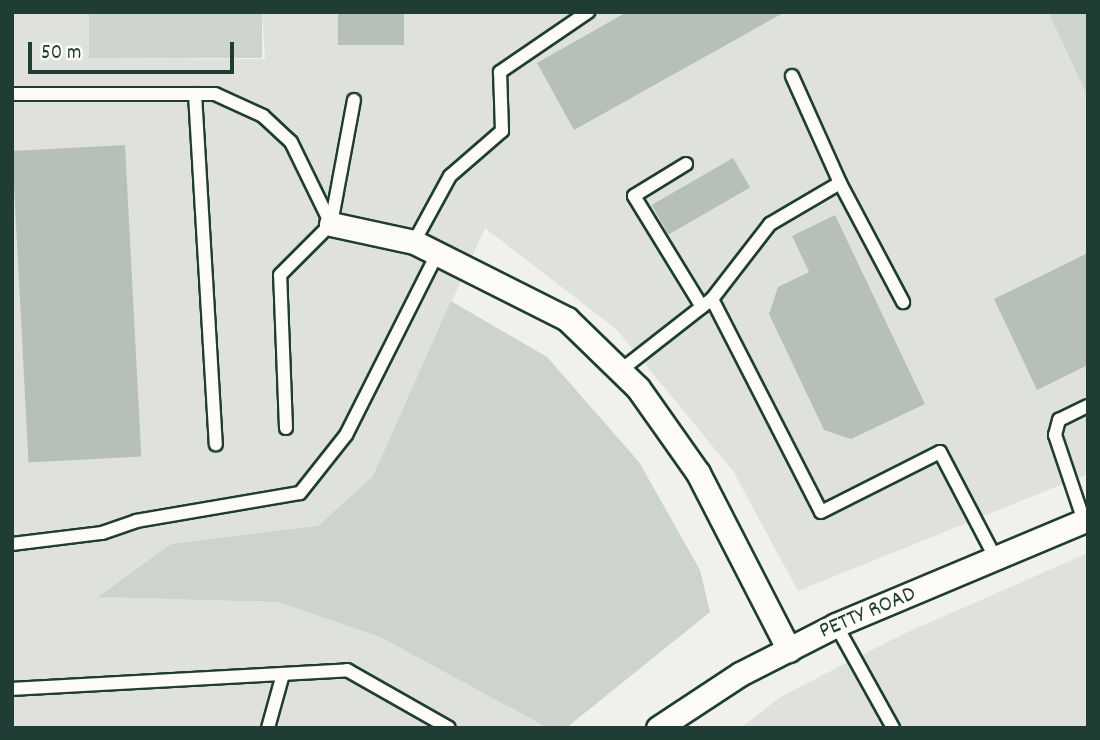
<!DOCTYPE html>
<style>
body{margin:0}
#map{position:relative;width:1100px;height:740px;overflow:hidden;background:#f0f1eb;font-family:Dekko,sans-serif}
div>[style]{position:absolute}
.built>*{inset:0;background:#dfe2dc}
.green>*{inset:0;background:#cdd3cd;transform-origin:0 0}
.building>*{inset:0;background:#b6bfb8;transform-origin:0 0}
.roads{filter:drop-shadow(2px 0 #1f3d34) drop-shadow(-2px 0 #1f3d34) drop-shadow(0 2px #1f3d34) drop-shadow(0 -2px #1f3d34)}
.lane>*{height:12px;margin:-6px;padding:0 6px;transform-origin:6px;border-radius:6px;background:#fdfcf7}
.street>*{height:23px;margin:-11.5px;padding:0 11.5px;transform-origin:11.5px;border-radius:11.5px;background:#fdfcf7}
span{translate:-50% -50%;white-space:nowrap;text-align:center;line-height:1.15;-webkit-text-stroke:7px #fdfcf7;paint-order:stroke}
.street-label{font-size:23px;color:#1f3d34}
.frame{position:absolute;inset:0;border:14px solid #1f3d34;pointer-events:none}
.scale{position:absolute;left:28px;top:42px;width:206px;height:32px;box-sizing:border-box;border:4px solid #1f3d34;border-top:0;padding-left:9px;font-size:21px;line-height:24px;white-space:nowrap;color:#1f3d34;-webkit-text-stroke:5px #fdfcf7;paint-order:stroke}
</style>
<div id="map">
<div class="built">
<i style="clip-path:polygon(12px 12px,89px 12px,96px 58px,265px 59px,262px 12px,1048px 12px,1088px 97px,1088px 474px,798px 591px,733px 471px,616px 329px,485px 228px,373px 476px,318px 527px,171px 544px,100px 597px,278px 602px,380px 637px,548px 728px,12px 728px)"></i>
<i style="clip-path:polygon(1088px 553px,1088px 728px,740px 728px,782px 696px,901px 635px)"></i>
</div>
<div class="green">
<i style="left:89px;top:12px;width:173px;height:46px"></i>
<i style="clip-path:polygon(1048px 12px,1088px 12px,1088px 97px)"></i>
<i style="clip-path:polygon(451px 301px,547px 357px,639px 462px,700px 570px,710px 612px,566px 728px,548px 728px,380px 637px,278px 602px,98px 597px,171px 544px,318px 526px,373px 476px)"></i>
</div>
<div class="building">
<i style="left:338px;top:12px;width:66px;height:33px"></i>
<i style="clip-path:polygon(627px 12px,785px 12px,574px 130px,537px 63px)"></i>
<i style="left:125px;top:145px;width:312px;height:113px;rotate:87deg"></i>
<i style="left:733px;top:158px;width:34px;height:94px;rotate:60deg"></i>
<i style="clip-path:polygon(835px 215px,925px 404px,851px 439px,824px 430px,769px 314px,778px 287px,809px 272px,792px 236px)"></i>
<i style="clip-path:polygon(1088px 253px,1088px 365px,1037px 390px,994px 299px)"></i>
</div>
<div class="roads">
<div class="lane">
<i style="left:792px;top:76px;width:117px;rotate:65.8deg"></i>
<i style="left:12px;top:94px;width:203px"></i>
<i style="left:215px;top:94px;width:53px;rotate:24.6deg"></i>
<i style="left:263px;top:116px;width:38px;rotate:43deg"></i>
<i style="left:291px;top:142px;width:91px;rotate:64deg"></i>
<i style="left:195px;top:94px;width:351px;rotate:86.6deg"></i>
<i style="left:686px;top:164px;width:61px;rotate:148.4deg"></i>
<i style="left:634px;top:196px;width:130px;rotate:58.5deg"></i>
<i style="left:414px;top:242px;width:75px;rotate:-61.4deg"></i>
<i style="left:450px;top:176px;width:69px;rotate:-40.9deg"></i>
<i style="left:502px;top:131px;width:59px;rotate:-91.9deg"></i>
<i style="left:500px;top:72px;width:107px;rotate:-34.3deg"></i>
<i style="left:712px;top:299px;width:95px;rotate:-52.3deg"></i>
<i style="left:770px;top:224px;width:81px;rotate:-30.4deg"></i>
<i style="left:840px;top:183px;width:135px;rotate:62.1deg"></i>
<i style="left:621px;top:370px;width:115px;rotate:-38deg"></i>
<i style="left:712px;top:299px;width:239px;rotate:62.9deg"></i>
<i style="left:821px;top:512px;width:133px;rotate:-26.8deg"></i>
<i style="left:940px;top:452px;width:121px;rotate:62.4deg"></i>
<i style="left:286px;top:428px;width:153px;rotate:-92.2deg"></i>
<i style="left:280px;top:275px;width:72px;rotate:-45deg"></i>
<i style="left:331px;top:224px;width:126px;rotate:-79.5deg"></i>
<i style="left:1084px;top:521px;width:91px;rotate:-108.6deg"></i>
<i style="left:1055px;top:435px;width:16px;rotate:-75deg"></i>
<i style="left:1059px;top:420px;width:32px;rotate:-26deg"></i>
<i style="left:12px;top:544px;width:91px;rotate:-7deg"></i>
<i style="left:102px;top:533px;width:36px;rotate:-19deg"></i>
<i style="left:136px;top:521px;width:166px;rotate:-9.7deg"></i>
<i style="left:300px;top:493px;width:74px;rotate:-51.6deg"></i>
<i style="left:346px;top:435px;width:205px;rotate:-63.3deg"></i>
<i style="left:836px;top:625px;width:118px;rotate:61deg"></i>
<i style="left:12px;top:689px;width:336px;rotate:-3.2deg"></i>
<i style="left:347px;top:670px;width:117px;rotate:29.6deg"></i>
<i style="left:268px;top:728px;width:56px;rotate:-74.5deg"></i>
</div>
<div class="street">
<i style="left:331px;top:224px;width:85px;rotate:12.2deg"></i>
<i style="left:414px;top:242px;width:171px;rotate:26.7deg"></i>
<i style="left:567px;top:319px;width:99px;rotate:44.2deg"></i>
<i style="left:638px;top:388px;width:104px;rotate:54.8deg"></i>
<i style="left:698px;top:473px;width:199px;rotate:62.8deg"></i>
<i style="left:658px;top:728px;width:98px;rotate:-33.4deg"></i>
<i style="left:740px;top:674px;width:108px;rotate:-27deg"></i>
<i style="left:836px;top:625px;width:273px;rotate:-22.8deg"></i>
</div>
</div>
<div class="street-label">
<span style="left:868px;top:614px;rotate:-23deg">PETTY ROAD</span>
</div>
<div class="frame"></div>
<div class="scale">50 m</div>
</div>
